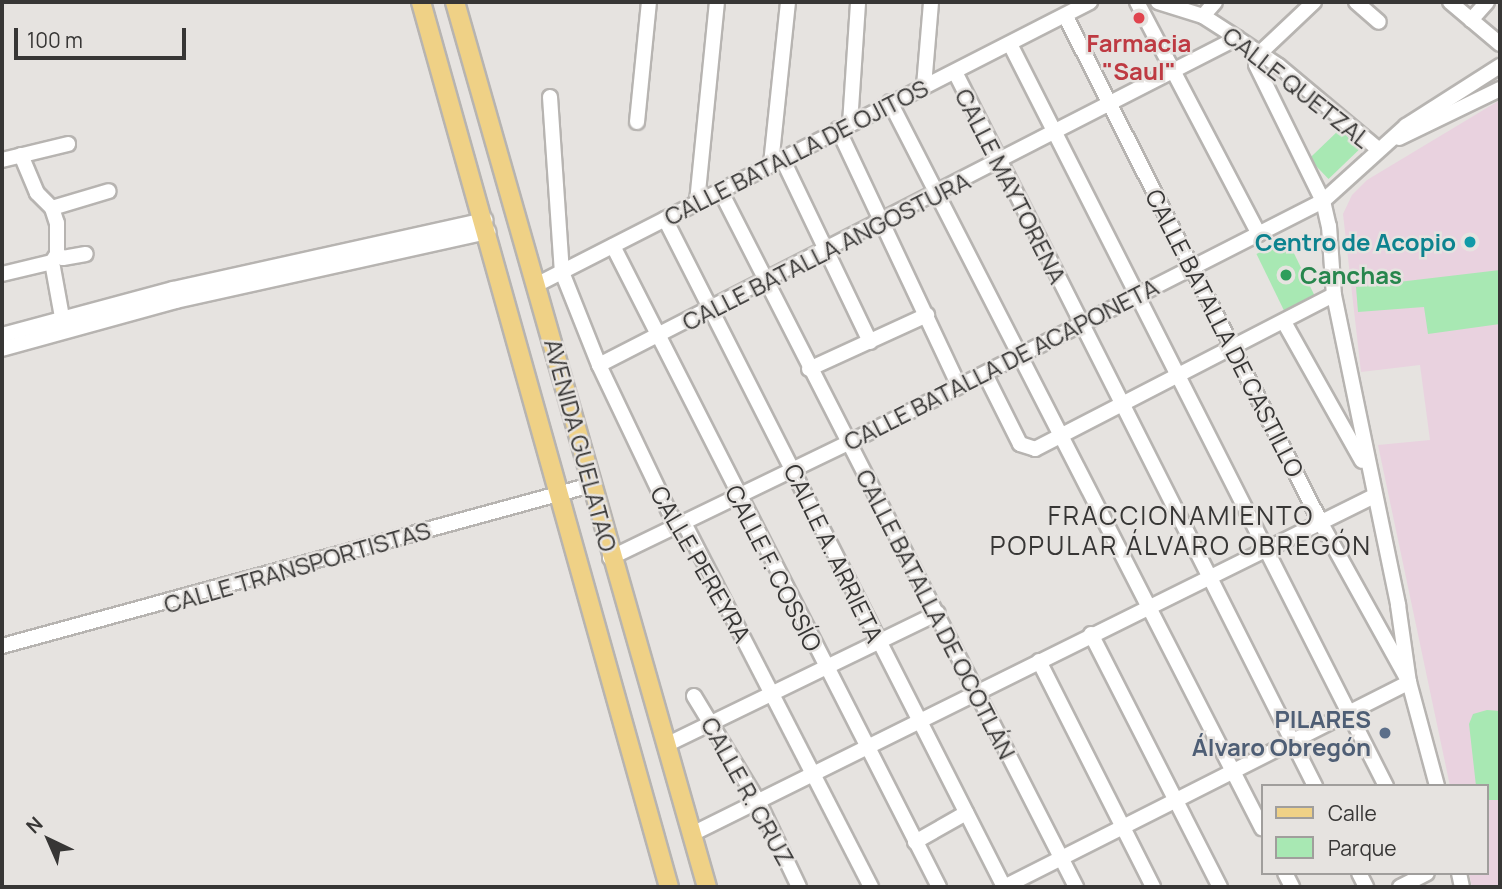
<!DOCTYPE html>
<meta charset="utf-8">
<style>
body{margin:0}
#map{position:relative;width:1502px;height:889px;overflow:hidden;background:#e6e3e0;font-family:Manrope,sans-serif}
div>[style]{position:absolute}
.education>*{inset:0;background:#e9d2df}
.green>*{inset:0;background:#a8e8b3;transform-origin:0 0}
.roads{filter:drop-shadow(2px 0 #b7b4b1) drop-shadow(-2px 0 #b7b4b1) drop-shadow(0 2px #b7b4b1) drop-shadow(0 -2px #b7b4b1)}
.minor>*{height:14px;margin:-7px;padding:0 7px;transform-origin:7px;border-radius:7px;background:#fff}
.major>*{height:18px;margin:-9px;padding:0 9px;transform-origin:9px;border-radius:9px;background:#efd186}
.dots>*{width:19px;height:19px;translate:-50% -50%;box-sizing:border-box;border:4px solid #e6e3e0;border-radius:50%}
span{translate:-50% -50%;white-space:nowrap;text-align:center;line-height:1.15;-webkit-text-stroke:5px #e6e3e0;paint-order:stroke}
.health-label{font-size:24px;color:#be3a42;font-weight:700}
.street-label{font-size:24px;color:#373635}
.culture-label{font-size:24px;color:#0d838f;font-weight:700}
.right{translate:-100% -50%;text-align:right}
.leisure-label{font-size:24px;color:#27864d;font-weight:700}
.left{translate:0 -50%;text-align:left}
.service-label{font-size:24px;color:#4e5e75;font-weight:700}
.neighbourhood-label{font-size:26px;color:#373635;letter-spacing:2px}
.frame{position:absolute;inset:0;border:4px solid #373635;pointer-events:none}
.legend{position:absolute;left:1261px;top:784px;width:228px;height:91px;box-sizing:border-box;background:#e6e3e0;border:2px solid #a09e9c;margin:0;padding:9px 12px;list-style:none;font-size:21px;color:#373635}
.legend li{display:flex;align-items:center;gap:14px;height:35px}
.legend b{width:35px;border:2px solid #a09e9c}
.north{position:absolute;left:14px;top:805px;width:70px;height:70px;-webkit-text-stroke:5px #e6e3e0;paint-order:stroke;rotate:316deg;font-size:19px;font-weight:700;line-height:28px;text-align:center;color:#373635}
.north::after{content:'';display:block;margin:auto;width:24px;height:32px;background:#373635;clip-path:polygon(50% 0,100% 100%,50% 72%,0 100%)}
.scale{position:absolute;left:14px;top:28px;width:172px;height:32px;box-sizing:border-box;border:4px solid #373635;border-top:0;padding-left:9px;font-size:21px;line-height:24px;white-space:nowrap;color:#373635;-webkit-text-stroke:5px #e6e3e0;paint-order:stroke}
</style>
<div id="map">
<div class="education">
<i style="clip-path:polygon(1500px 100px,1500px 887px,1472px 887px,1469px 873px,1486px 873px,1486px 786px,1450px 786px,1378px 445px,1430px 440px,1420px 365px,1361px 372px,1343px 214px,1352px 195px,1367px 180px)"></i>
</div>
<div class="green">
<i style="left:1340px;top:129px;width:28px;height:43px;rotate:46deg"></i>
<i style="left:1287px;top:239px;width:64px;height:34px;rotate:64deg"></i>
<i style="clip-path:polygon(1500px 270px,1500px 324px,1428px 334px,1424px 307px,1358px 312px,1356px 287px)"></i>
<i style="clip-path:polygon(1487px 710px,1500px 711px,1500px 800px,1486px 800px,1486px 786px,1476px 786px,1469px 724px,1473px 714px)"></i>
</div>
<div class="roads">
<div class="minor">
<i style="left:1137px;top:2px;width:262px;rotate:62.3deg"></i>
<i style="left:1158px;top:2px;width:47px;rotate:17.3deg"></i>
<i style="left:1203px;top:16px;width:40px;rotate:32.9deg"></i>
<i style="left:1237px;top:38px;width:50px;rotate:33.7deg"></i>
<i style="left:1279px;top:66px;width:129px;rotate:40deg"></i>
<i style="left:1314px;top:2px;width:77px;rotate:136.6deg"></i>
<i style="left:1258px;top:55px;width:10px;rotate:101deg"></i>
<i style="left:1256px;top:65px;width:152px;rotate:63.8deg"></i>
<i style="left:1323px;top:201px;width:26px;rotate:77deg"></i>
<i style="left:1329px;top:226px;width:69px;rotate:85.9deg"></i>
<i style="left:1334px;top:295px;width:317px;rotate:78.3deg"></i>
<i style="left:1398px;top:605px;width:78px;rotate:81.9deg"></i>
<i style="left:1409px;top:682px;width:108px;rotate:74.9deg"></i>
<i style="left:1356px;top:2px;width:30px;rotate:41deg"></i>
<i style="left:1450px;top:2px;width:65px;rotate:40deg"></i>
<i style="left:1203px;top:16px;width:18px;rotate:-49deg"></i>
<i style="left:1471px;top:20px;width:24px;rotate:-48deg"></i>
<i style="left:1010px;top:44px;width:832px;rotate:63.13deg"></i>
<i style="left:955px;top:72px;width:800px;rotate:63.24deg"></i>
<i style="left:924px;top:86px;width:84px;rotate:-85.2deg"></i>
<i style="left:550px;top:97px;width:175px;rotate:86.1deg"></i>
<i style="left:562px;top:272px;width:100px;rotate:68.3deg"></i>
<i style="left:599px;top:365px;width:170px;rotate:64.5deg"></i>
<i style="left:672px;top:518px;width:13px;rotate:23deg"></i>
<i style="left:684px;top:523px;width:409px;rotate:62.8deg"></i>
<i style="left:890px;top:102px;width:816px;rotate:62.87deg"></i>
<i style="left:637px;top:122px;width:121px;rotate:-84.3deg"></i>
<i style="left:850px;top:124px;width:122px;rotate:-86.2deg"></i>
<i style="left:838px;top:129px;width:284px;rotate:64.8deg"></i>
<i style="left:1399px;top:138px;width:112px;rotate:-25.9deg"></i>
<i style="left:21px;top:155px;width:41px;rotate:67.2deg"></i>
<i style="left:37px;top:193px;width:21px;rotate:45deg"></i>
<i style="left:52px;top:208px;width:59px;rotate:-16.6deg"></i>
<i style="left:782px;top:158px;width:204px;rotate:64.4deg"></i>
<i style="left:2px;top:160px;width:68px;rotate:-13.6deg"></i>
<i style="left:771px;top:164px;width:163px;rotate:-84deg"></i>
<i style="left:720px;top:190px;width:783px;rotate:62.94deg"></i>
<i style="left:697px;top:202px;width:201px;rotate:-84.3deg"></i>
<i style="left:52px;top:208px;width:16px;rotate:72deg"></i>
<i style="left:57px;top:223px;width:31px;rotate:90deg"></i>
<i style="left:665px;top:219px;width:749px;rotate:63.09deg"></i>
<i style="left:613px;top:246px;width:719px;rotate:63.04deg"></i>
<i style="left:52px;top:262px;width:67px;rotate:79.7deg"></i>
<i style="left:2px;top:274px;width:51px;rotate:-13.5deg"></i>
<i style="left:52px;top:262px;width:9px;rotate:-58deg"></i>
<i style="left:57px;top:254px;width:7px;rotate:34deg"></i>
<i style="left:63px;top:258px;width:23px;rotate:-10deg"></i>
<i style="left:538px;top:284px;width:620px;rotate:-27.06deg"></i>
<i style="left:1284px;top:322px;width:159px;rotate:60.7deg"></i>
<i style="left:2px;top:335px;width:177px;rotate:-15.1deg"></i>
<i style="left:173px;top:289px;width:320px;rotate:-12.5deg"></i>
<i style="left:2px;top:349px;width:180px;rotate:-15.4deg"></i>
<i style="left:176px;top:301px;width:320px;rotate:-12.5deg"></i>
<i style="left:599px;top:365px;width:717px;rotate:-27.14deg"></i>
<i style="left:809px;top:369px;width:130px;rotate:-24.6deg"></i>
<i style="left:985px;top:374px;width:78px;rotate:63.4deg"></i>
<i style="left:1020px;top:444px;width:16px;rotate:18deg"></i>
<i style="left:1035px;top:449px;width:336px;rotate:-27.3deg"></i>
<i style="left:610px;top:558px;width:264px;rotate:-25.8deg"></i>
<i style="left:848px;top:443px;width:533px;rotate:-27deg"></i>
<i style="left:1323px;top:201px;width:112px;rotate:-42.1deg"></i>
<i style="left:1406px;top:126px;width:112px;rotate:-32.6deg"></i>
<i style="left:1091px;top:634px;width:284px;rotate:63deg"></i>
<i style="left:2px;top:646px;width:611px;rotate:-15.29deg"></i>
<i style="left:1039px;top:661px;width:253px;rotate:63.2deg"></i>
<i style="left:694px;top:696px;width:125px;rotate:58.7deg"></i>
<i style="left:759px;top:803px;width:93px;rotate:64.5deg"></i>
<i style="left:666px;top:745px;width:302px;rotate:-25.9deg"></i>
<i style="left:692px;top:834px;width:761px;rotate:-26.36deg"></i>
<i style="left:915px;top:842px;width:59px;rotate:-29.6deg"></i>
<i style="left:1285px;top:873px;width:16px;rotate:63deg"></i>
<i style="left:1359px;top:873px;width:16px;rotate:63deg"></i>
<i style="left:1459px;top:873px;width:14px;rotate:78deg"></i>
<i style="left:1004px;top:887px;width:454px;rotate:-26.8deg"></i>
<i style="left:1409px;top:682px;width:182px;rotate:-119deg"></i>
<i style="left:1321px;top:523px;width:567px;rotate:-116.75deg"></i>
<i style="left:1400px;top:887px;width:30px;rotate:-27deg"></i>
</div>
<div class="major">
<i style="left:421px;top:2px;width:919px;rotate:74.35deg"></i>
<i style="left:455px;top:2px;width:920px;rotate:74.11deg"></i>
</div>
</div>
<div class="dots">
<i style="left:1139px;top:18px;background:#e0444e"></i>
<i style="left:1470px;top:242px;background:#0f9aa8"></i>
<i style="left:1286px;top:275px;background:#2e9e5b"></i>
<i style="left:1385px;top:733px;background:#5c6f8a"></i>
</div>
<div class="health-label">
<span style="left:1139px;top:57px">Farmacia<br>"Saul"</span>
</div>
<div class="street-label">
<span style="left:1297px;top:87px;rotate:38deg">CALLE QUETZAL</span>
<span style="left:796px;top:152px;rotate:-27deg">CALLE BATALLA DE OJITOS</span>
<span style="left:1011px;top:186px;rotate:63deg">CALLE MAYTORENA</span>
<span style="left:826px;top:251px;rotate:-27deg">CALLE BATALLA ANGOSTURA</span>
<span style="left:1225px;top:333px;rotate:63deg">CALLE BATALLA DE CASTILLO</span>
<span style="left:1001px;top:364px;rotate:-27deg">CALLE BATALLA DE ACAPONETA</span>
<span style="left:581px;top:445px;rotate:75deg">AVENIDA GUELATAO</span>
<span style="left:834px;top:553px;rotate:64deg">CALLE A. ARRIETA</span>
<span style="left:701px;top:564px;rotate:60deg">CALLE PEREYRA</span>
<span style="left:297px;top:567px;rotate:-16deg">CALLE TRANSPORTISTAS</span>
<span style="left:774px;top:568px;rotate:63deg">CALLE F. COSSÍO</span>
<span style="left:936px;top:614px;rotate:63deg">CALLE BATALLA DE OCOTLÁN</span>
<span style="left:748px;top:791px;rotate:61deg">CALLE R. CRUZ</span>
</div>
<div class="culture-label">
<span class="right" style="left:1456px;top:242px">Centro de Acopio</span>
</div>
<div class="leisure-label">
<span class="left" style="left:1300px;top:275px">Canchas</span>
</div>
<div class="service-label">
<span class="right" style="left:1371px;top:733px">PILARES<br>Álvaro Obregón</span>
</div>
<div class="neighbourhood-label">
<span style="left:1181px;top:531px">FRACCIONAMIENTO<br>POPULAR ÁLVARO OBREGÓN</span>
</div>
<div class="frame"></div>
<ul class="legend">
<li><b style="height:9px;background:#efd186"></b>Calle</li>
<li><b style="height:19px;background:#a8e8b3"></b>Parque</li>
</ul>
<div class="north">N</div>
<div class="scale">100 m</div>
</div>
